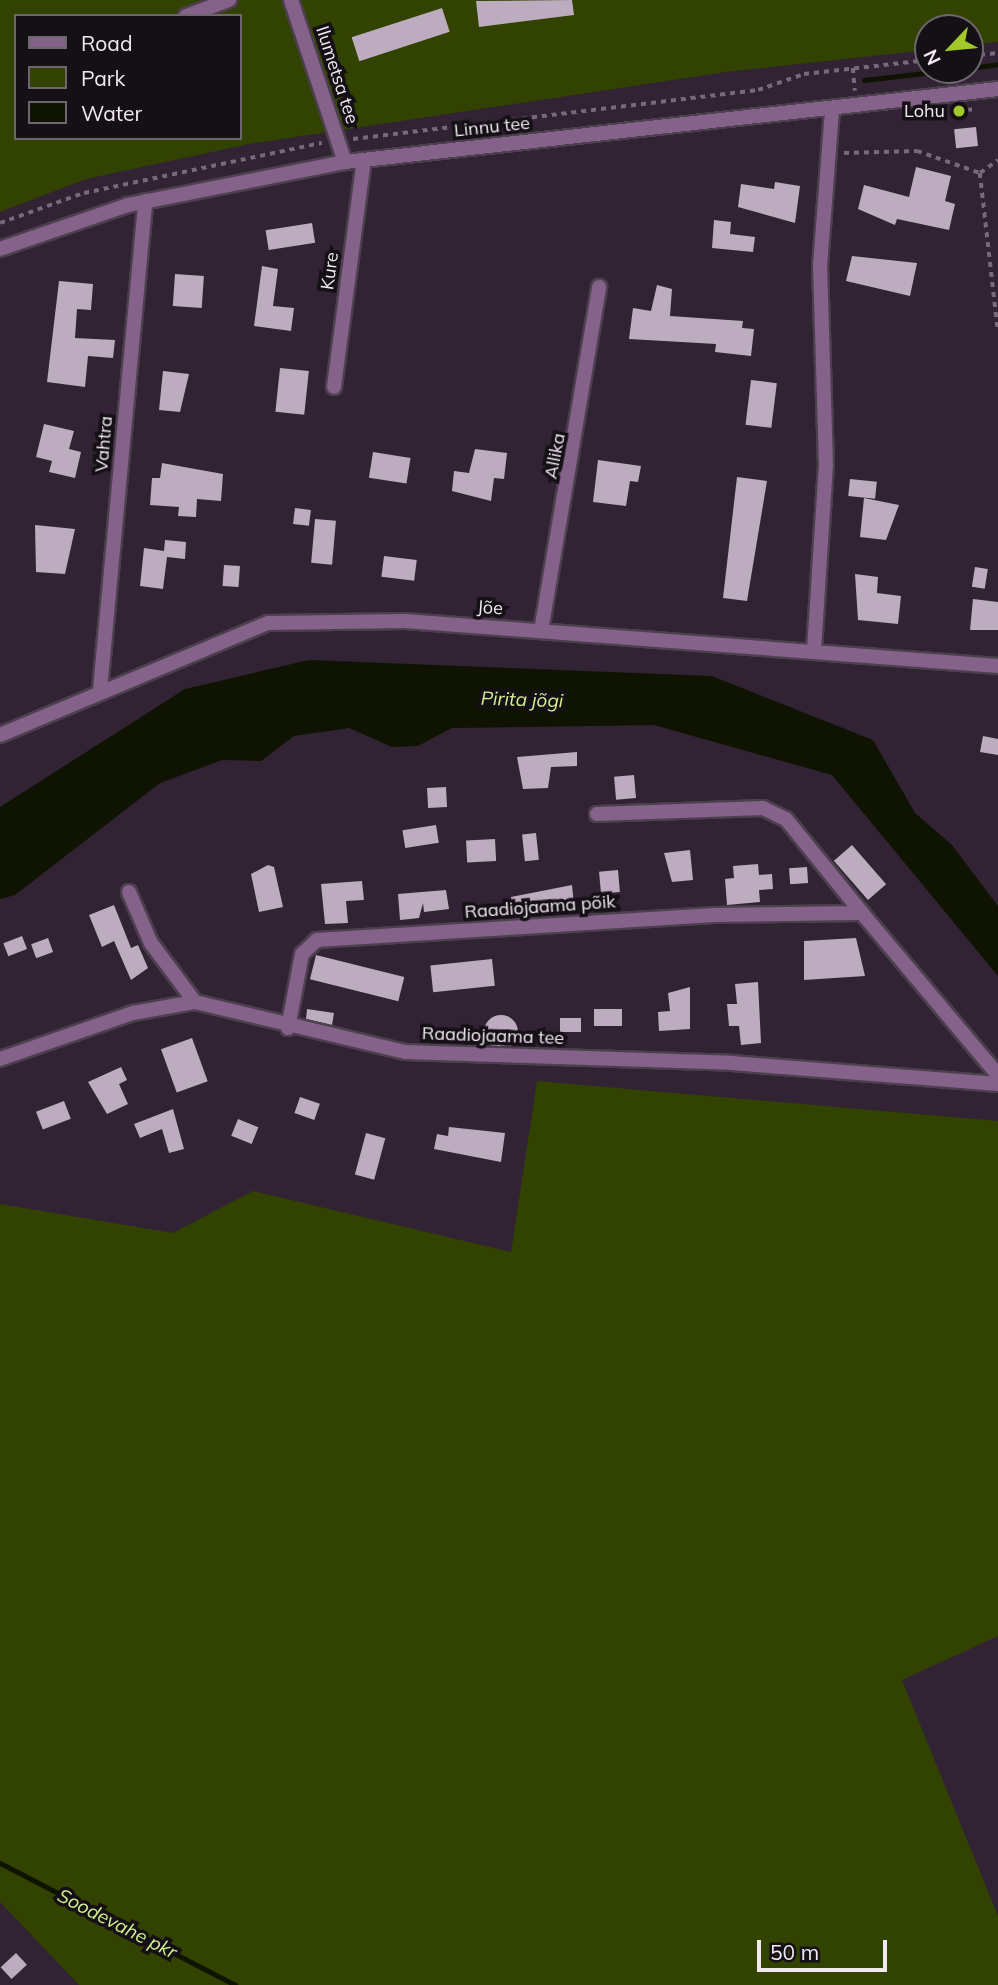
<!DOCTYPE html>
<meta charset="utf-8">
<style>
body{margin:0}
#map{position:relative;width:998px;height:1985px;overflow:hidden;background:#312333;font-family:Mulish,sans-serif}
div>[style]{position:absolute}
.green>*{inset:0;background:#324200}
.water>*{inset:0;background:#0e1401}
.stream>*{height:5px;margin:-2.5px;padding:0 2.5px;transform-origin:2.5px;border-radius:2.5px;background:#0e1401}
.building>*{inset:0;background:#bdabc0;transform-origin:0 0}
.round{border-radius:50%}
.path>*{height:3.5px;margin-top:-1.75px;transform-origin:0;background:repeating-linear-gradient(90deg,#776a78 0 5px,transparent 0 10px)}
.roads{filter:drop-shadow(2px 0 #4c3f4e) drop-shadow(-2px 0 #4c3f4e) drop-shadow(0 2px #4c3f4e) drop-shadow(0 -2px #4c3f4e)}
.minor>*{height:14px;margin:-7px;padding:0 7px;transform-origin:7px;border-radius:7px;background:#856289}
.tertiary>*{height:14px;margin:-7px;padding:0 7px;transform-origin:7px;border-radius:7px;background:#856289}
.dots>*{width:19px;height:19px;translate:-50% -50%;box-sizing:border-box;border:4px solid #150f16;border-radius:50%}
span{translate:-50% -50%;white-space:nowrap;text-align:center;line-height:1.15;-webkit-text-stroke:7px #150f16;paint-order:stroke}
.street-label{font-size:18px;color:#f2e8f3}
.poi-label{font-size:18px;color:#f2e8f3}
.right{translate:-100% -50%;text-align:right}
.water-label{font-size:19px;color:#d1f18e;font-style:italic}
.legend{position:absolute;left:14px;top:14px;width:228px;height:126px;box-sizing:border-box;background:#150f16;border:2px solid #6d666e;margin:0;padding:9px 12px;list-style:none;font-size:21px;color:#f2e8f3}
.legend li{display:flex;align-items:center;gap:14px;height:35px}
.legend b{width:35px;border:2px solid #6d666e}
.north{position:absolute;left:914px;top:14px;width:70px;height:70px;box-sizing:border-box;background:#150f16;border:2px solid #6d666e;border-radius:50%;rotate:244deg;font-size:19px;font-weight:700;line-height:28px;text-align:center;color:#f2e8f3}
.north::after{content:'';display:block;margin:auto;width:24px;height:32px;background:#a1c92a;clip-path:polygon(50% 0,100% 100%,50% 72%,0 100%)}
.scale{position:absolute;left:757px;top:1940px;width:130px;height:32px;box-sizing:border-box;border:4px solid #f2e8f3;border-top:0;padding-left:9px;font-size:21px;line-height:24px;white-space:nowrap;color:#f2e8f3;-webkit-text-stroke:5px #150f16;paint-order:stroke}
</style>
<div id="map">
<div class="green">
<i style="clip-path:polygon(evenodd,0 0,998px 0,998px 42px,970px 45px,970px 28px,928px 28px,928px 50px,726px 72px,249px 144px,86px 179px,0 212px,0 0,16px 16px,240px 16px,240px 138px,16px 138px,16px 16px)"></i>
<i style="clip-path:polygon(537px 1081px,998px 1121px,998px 1636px,902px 1680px,998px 1916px,998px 1985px,79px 1985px,0 1902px,0 1204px,173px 1233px,253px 1191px,511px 1252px)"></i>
</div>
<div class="water">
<i style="clip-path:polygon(309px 660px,712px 676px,873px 740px,915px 813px,952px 845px,998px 906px,998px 976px,832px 775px,654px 725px,452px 728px,418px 746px,392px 747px,349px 728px,294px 736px,261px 761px,222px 760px,160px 783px,15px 895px,0 899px,0 807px,185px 689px)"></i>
</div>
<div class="stream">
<i style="left:970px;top:68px;width:28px;rotate:-8deg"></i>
<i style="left:864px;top:80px;width:87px;rotate:-6.6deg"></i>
<i style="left:0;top:1863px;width:265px;rotate:27.4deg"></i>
</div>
<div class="building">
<i style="clip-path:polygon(572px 0,574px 15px,479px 27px,476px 1px)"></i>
<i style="left:442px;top:8px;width:25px;height:95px;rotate:72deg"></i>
<i style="left:976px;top:127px;width:19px;height:22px;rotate:84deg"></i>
<i style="clip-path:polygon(916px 167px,951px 176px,945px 201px,955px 204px,949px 230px,897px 219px,895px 225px,858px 209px,864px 185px,909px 197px)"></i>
<i style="clip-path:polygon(775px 182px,800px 186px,795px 223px,738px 207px,741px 184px,774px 189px)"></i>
<i style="clip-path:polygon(714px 220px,731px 222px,730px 234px,755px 237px,753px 252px,712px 248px)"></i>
<i style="left:312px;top:223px;width:20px;height:47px;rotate:81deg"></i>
<i style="clip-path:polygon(852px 256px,917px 263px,910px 296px,846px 281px)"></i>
<i style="clip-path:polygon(262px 266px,278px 269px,273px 306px,294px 308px,291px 331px,254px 326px)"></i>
<i style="left:175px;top:274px;width:29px;height:32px;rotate:4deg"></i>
<i style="clip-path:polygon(59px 281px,93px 284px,91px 310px,77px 309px,75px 338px,115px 340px,113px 358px,88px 356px,85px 387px,47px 382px)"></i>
<i style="clip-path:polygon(657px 285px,672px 289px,670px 316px,743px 321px,742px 328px,754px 329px,751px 356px,715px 352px,716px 344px,629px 339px,633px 308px,651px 311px)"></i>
<i style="left:280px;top:368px;width:29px;height:44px;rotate:6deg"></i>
<i style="clip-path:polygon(163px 371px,189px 374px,180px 412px,159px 410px)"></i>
<i style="left:751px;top:380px;width:26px;height:45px;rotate:7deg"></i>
<i style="clip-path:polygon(44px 424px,74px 431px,69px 449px,81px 452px,75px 478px,49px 472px,52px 461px,36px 457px)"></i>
<i style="clip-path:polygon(475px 449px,507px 453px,504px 479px,494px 478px,491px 501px,452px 491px,454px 471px,469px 473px)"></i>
<i style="left:373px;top:452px;width:38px;height:26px;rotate:9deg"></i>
<i style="clip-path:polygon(598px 460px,641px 466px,638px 482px,630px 481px,626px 506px,593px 502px)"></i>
<i style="clip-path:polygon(162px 463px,223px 474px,221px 501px,197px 499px,196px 517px,178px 516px,179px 507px,150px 505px,152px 478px,160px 478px)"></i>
<i style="clip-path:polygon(737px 477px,767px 481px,747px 601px,723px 598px)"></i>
<i style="left:850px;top:479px;width:27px;height:17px;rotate:6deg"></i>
<i style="clip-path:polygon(864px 498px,899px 505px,886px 540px,860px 537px)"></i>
<i style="left:295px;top:508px;width:16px;height:16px;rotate:7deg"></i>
<i style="left:315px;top:519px;width:21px;height:44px;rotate:5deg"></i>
<i style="clip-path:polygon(35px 525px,75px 529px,65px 574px,36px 572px)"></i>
<i style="clip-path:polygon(165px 540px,186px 542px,185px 559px,167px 557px,163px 589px,140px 586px,144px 548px,164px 551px)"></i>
<i style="left:384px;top:556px;width:33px;height:21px;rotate:7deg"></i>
<i style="left:224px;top:565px;width:16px;height:21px;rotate:4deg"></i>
<i style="left:975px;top:567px;width:13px;height:20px;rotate:9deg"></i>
<i style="clip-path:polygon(855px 574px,878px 577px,877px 593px,901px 596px,898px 624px,858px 620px)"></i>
<i style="clip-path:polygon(973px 599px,998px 602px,998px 630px,970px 630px)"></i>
<i style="clip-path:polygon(983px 736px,998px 739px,998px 755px,980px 752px)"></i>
<i style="clip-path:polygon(577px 752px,577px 766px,551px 767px,548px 788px,523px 789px,517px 757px)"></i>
<i style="left:634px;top:775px;width:23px;height:20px;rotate:85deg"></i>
<i style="left:446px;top:787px;width:20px;height:19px;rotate:87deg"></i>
<i style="left:436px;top:825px;width:18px;height:34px;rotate:81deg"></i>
<i style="left:536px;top:833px;width:27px;height:14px;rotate:84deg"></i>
<i style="left:495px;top:839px;width:22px;height:29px;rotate:87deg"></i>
<i style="left:852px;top:845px;width:52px;height:24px;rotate:49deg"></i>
<i style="clip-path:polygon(690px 850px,693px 880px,672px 882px,664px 853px)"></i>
<i style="clip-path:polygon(758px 864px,759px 875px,772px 874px,773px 889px,759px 890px,760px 902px,727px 905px,725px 879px,734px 878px,733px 866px)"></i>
<i style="clip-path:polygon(268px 865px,274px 867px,283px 907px,259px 912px,251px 874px)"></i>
<i style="left:807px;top:867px;width:16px;height:18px;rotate:86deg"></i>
<i style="left:618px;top:870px;width:22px;height:19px;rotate:85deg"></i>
<i style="clip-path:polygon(362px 881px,364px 900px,346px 901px,348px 923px,325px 924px,321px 884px)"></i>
<i style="clip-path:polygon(572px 885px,574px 905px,512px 913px,511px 897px)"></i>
<i style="clip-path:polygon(446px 890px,449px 909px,424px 912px,423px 903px,419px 918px,400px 920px,398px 894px)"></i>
<i style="clip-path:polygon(114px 905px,131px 948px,138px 945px,148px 968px,131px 980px,114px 941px,102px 947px,89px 915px)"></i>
<i style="left:22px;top:936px;width:14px;height:20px;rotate:69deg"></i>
<i style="left:48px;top:938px;width:15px;height:18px;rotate:70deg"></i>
<i style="clip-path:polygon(856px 938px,865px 976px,804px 980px,804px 941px)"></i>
<i style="left:316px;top:955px;width:91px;height:25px;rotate:14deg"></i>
<i style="left:492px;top:959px;width:27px;height:62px;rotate:84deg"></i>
<i style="clip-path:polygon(758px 982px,761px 1043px,741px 1045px,739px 1026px,729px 1026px,727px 1004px,737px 1004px,735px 984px)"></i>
<i style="clip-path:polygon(690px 987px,690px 1029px,659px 1031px,658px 1012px,670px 1011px,668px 993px)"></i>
<i style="clip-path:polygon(307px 1009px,334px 1013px,332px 1025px,306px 1019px)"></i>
<i style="left:594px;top:1009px;width:28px;height:17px"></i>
<i class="round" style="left:484px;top:1015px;width:34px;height:34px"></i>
<i style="left:581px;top:1018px;width:14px;height:21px;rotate:90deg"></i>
<i style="left:192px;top:1038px;width:46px;height:33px;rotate:70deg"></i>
<i style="clip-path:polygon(121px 1067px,127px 1080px,119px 1084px,128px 1104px,107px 1114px,88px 1082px)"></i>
<i style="left:300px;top:1097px;width:21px;height:17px;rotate:19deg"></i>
<i style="left:64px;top:1101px;width:19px;height:30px;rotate:69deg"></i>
<i style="clip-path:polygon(173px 1109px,184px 1149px,169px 1153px,162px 1129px,140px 1138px,134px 1124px)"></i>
<i style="left:238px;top:1119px;width:22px;height:18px;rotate:22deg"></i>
<i style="clip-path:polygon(449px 1127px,505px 1133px,501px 1162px,434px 1149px,437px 1134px,448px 1136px)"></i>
<i style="left:366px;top:1133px;width:20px;height:43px;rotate:15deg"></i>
<i style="left:16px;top:1953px;width:16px;height:21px;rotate:47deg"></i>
</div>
<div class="path">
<i style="left:970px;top:56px;width:28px;rotate:-6deg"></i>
<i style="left:853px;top:68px;width:23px;rotate:85deg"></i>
<i style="left:957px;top:111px;width:19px;rotate:-6deg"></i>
<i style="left:353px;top:139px;width:408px;rotate:-6.9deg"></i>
<i style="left:758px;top:90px;width:49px;rotate:-19.2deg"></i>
<i style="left:804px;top:74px;width:125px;rotate:-6.4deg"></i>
<i style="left:844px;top:153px;width:73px;rotate:-1.6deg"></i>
<i style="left:917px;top:151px;width:67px;rotate:19.2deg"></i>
<i style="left:980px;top:173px;width:22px;rotate:-36deg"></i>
<i style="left:980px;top:173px;width:158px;rotate:83.5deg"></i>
<i style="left:0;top:223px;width:89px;rotate:-19.7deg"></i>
<i style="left:84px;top:193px;width:243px;rotate:-11.9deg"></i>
</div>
<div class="roads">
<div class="minor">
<i style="left:291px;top:0;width:171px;rotate:71.6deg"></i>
<i style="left:186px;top:16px;width:46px;rotate:-20.4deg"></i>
<i style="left:334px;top:387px;width:229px;rotate:-82.5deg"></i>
<i style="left:541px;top:631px;width:349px;rotate:-80.4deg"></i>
<i style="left:814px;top:650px;width:184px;rotate:-86.3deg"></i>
<i style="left:826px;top:466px;width:200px;rotate:-91.7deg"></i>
<i style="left:820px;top:266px;width:157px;rotate:-85.6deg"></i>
<i style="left:100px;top:690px;width:491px;rotate:-84.7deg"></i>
<i style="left:0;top:735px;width:290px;rotate:-22.7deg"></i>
<i style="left:268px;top:623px;width:137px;rotate:-0.8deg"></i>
<i style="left:405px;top:621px;width:595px;rotate:4.34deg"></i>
<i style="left:597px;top:814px;width:166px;rotate:-2.1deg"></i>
<i style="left:763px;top:808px;width:25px;rotate:26deg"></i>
<i style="left:786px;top:819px;width:121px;rotate:51deg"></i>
<i style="left:129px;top:892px;width:56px;rotate:66.7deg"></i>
<i style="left:151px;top:943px;width:74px;rotate:53.3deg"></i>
<i style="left:288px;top:1028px;width:75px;rotate:-79.3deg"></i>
<i style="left:302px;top:954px;width:21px;rotate:-43deg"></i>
<i style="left:317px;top:940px;width:398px;rotate:-3.6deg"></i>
<i style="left:714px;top:915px;width:148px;rotate:-0.8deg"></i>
<i style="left:862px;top:913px;width:212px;rotate:50deg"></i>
<i style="left:0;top:1059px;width:141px;rotate:-19.1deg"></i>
<i style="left:133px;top:1013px;width:63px;rotate:-10.1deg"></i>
<i style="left:195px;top:1002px;width:216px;rotate:13.4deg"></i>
<i style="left:405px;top:1052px;width:326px;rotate:1.9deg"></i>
<i style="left:731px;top:1063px;width:268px;rotate:4.5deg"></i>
</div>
<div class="tertiary">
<i style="left:0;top:249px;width:135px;rotate:-19deg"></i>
<i style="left:128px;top:205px;width:221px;rotate:-11.2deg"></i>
<i style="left:345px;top:162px;width:657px;rotate:-6.38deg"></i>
</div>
</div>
<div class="dots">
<i style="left:959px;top:111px;background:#a1c92a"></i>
</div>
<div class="street-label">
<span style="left:337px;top:75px;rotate:72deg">Ilumetsa tee</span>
<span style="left:492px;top:127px;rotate:-6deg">Linnu tee</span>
<span style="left:330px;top:271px;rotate:-82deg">Kure</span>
<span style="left:104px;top:444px;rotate:-85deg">Vahtra</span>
<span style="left:555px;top:456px;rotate:-79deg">Allika</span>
<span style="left:490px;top:608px;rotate:4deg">Jõe</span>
<span style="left:540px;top:907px;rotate:-4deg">Raadiojaama põik</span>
<span style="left:493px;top:1036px;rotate:2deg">Raadiojaama tee</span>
</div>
<div class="poi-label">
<span class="right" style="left:945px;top:111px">Lohu</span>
</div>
<div class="water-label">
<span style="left:522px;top:700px;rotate:2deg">Pirita jõgi</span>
<span style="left:117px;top:1924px;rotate:27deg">Soodevahe pkr</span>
</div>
<ul class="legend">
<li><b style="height:9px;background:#856289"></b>Road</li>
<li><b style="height:19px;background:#324200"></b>Park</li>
<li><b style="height:19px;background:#0e1401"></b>Water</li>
</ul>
<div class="north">N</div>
<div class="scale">50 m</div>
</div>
